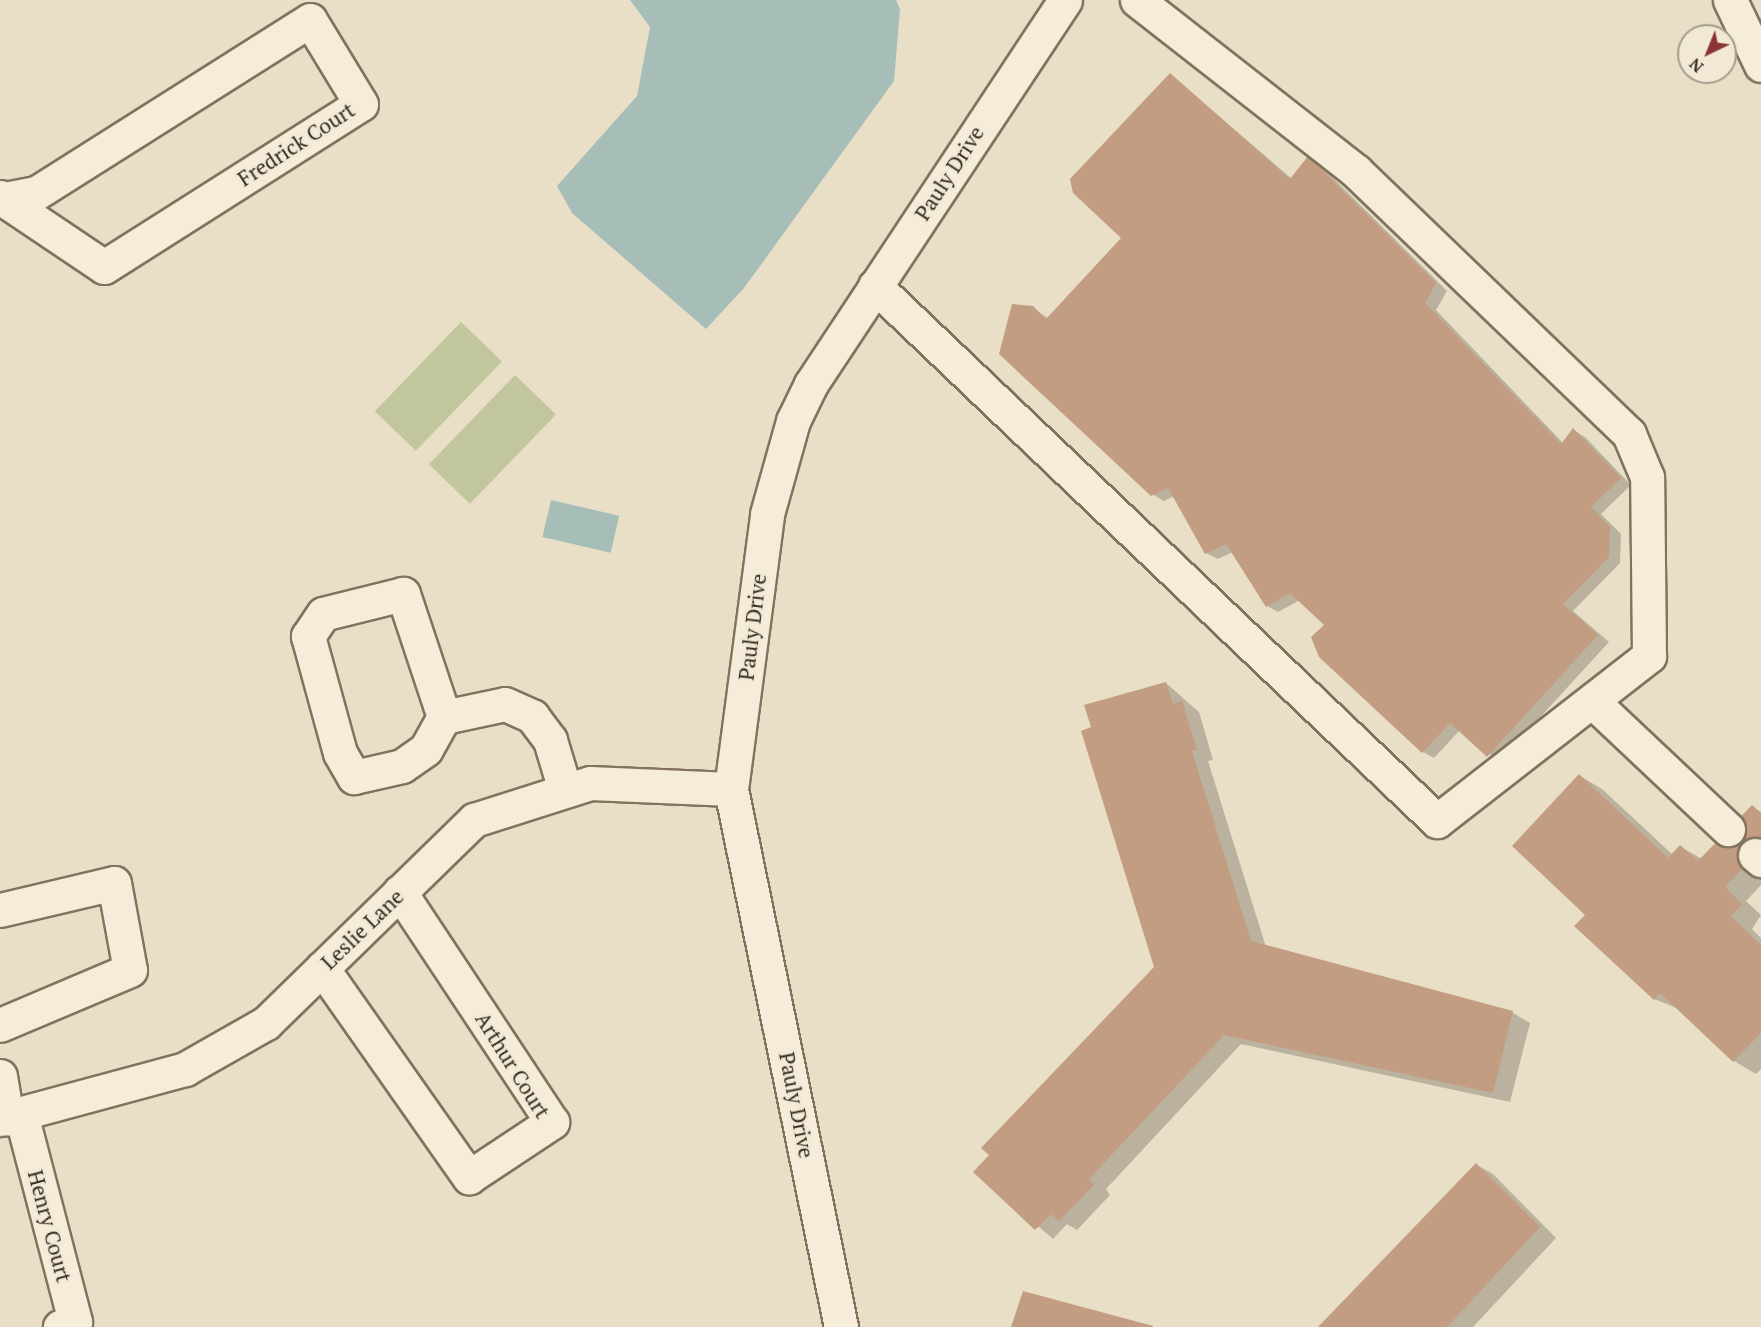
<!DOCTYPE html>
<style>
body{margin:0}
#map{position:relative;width:1761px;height:1327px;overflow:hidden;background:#e9dfc7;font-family:"PT Serif",serif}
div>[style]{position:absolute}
.green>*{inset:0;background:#c1c69c;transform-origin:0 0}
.water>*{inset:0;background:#a7bdb7;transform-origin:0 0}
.shadow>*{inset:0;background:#0003}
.building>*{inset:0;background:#c29d81}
.roads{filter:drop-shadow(2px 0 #82725e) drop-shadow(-2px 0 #82725e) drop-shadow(0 2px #82725e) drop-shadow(0 -2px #82725e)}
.minor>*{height:33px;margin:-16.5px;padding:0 16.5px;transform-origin:16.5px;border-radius:16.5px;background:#f5edd9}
span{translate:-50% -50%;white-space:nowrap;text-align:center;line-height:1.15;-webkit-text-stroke:5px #f1e9d5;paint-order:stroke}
.street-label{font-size:21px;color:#342a20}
.north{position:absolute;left:1677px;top:24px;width:60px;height:60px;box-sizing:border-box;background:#f1e9d5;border:2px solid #a59d8d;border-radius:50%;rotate:223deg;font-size:16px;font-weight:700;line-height:24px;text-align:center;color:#342a20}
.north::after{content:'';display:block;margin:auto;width:21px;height:27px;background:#8a3636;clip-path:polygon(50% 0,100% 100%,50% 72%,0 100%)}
</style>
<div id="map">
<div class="green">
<i style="left:461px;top:322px;width:57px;height:124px;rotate:44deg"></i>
<i style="left:515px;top:375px;width:57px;height:124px;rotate:44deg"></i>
</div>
<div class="water">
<i style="clip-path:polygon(630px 0,896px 0,900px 9px,894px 81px,744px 288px,706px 329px,572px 213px,557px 186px,637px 96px,650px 27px)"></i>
<i style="left:551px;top:500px;width:70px;height:38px;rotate:13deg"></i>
</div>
<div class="shadow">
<i style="clip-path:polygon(1171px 75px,1292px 179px,1308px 158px,1319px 164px,1447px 291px,1436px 310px,1563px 443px,1573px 430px,1585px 437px,1631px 485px,1601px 514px,1621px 534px,1620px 563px,1573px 611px,1609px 642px,1499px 762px,1460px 730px,1434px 758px,1423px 752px,1320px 656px,1327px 625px,1300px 600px,1278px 612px,1267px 606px,1233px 552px,1218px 559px,1206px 553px,1174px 496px,1164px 501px,1152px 494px,1033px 308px,1049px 319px,1123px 237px)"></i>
<i style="clip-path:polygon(1166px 683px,1199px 712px,1213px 760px,1208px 761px,1266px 947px,1513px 1013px,1530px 1023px,1510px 1102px,1241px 1044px,1106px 1189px,1110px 1195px,1077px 1230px,1067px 1224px,1053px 1239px,975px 1172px,1156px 968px,1092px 728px)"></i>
<i style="clip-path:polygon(1580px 776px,1602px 789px,1673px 855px,1681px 847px,1702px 859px,1752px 807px,1761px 812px,1761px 885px,1746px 901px,1761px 915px,1752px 929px,1761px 938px,1761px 1069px,1756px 1074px,1734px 1061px,1679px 1009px,1654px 999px,1587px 915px)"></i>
<i style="clip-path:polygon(1477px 1165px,1493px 1174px,1556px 1238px,1473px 1327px,1320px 1327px)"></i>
</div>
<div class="building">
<i style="clip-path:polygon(1170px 73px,1290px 179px,1308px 156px,1436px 283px,1425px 303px,1561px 444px,1573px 428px,1621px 478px,1591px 507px,1610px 527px,1609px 557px,1563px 604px,1598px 635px,1487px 757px,1450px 723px,1422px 753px,1319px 657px,1311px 637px,1324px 625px,1290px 593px,1266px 607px,1226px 544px,1205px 554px,1168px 488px,1151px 496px,999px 354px,1012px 304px,1033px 306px,1046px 319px,1121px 238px,1073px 193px,1070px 179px)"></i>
<i style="clip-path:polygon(1166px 682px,1173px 704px,1182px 701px,1197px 750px,1192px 751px,1251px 941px,1513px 1011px,1493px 1093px,1224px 1035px,1089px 1179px,1094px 1185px,1059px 1221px,1051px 1214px,1035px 1230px,973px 1172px,989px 1155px,981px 1148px,1154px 967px,1081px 731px,1091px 727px,1084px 705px)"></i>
<i style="clip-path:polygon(1579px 774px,1668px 858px,1680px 845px,1698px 861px,1752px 805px,1761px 813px,1761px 849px,1725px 887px,1742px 904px,1731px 916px,1761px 945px,1761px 1033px,1733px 1062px,1660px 993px,1654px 1000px,1574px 926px,1585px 915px,1512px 846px)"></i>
<i style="clip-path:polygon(1476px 1163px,1540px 1227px,1447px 1327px,1318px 1327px)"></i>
<i style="clip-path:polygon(1023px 1291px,1153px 1326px,1153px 1327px,1011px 1327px)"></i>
</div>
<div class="roads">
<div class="minor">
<i style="left:1730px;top:0;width:72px;rotate:64.5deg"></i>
<i style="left:0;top:197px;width:125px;rotate:33.9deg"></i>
<i style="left:104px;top:267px;width:304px;rotate:-32.4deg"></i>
<i style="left:361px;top:104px;width:98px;rotate:-121.3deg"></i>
<i style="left:310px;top:20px;width:324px;rotate:147.7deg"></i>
<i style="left:36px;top:193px;width:33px;rotate:169deg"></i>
<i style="left:875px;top:286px;width:776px;rotate:43.59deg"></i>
<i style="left:1437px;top:821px;width:269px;rotate:-37.9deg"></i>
<i style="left:1649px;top:656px;width:179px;rotate:-90.6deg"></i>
<i style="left:1647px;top:477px;width:47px;rotate:-112.7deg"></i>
<i style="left:1629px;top:434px;width:379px;rotate:-136.1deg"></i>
<i style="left:1356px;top:171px;width:278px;rotate:-142deg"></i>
<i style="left:1592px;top:701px;width:187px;rotate:43.3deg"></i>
<i style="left:444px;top:717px;width:130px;rotate:-108.4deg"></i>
<i style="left:403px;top:594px;width:82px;rotate:166deg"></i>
<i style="left:323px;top:614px;width:27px;rotate:124deg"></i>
<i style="left:308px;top:636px;width:121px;rotate:74.7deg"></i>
<i style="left:340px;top:753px;width:28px;rotate:60deg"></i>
<i style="left:354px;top:777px;width:49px;rotate:-12.9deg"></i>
<i style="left:402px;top:766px;width:29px;rotate:-35deg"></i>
<i style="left:426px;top:749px;width:37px;rotate:-61deg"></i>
<i style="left:444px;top:717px;width:62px;rotate:-12deg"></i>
<i style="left:505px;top:704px;width:30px;rotate:24deg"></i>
<i style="left:532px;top:716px;width:30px;rotate:53deg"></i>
<i style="left:550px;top:740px;width:52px;rotate:73.3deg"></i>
<i style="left:1755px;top:855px;width:8px;rotate:40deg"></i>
<i style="left:0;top:910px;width:117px;rotate:-13.3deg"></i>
<i style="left:114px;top:883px;width:88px;rotate:79.6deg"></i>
<i style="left:130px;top:970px;width:141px;rotate:157.1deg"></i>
<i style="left:322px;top:968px;width:256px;rotate:54.9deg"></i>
<i style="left:469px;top:1177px;width:100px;rotate:-33.5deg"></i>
<i style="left:552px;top:1122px;width:276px;rotate:-123.5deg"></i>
<i style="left:0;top:1076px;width:43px;rotate:80.5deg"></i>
<i style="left:21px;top:1114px;width:215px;rotate:75.4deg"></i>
<i style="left:75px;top:1322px;width:16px;rotate:162deg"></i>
<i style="left:0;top:1119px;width:192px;rotate:-15.1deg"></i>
<i style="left:185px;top:1069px;width:93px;rotate:-29.6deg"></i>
<i style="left:266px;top:1023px;width:291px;rotate:-44.3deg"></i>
<i style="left:474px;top:820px;width:122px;rotate:-17.7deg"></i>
<i style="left:590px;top:783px;width:141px;rotate:2.4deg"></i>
<i style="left:841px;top:1327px;width:549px;rotate:-101.56deg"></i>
<i style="left:731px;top:789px;width:277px;rotate:-82.5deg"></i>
<i style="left:767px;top:514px;width:97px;rotate:-74.4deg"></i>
<i style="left:793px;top:421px;width:41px;rotate:-64.1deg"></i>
<i style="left:811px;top:384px;width:460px;rotate:-56.5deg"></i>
</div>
</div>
<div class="street-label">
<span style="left:296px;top:144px;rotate:-33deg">Fredrick Court</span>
<span style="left:949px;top:173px;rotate:-57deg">Pauly Drive</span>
<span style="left:752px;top:627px;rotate:-83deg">Pauly Drive</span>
<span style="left:362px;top:929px;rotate:-44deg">Leslie Lane</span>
<span style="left:513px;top:1065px;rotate:58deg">Arthur Court</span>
<span style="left:797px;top:1105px;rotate:79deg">Pauly Drive</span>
<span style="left:50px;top:1226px;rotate:75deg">Henry Court</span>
</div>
<div class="north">N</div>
</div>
